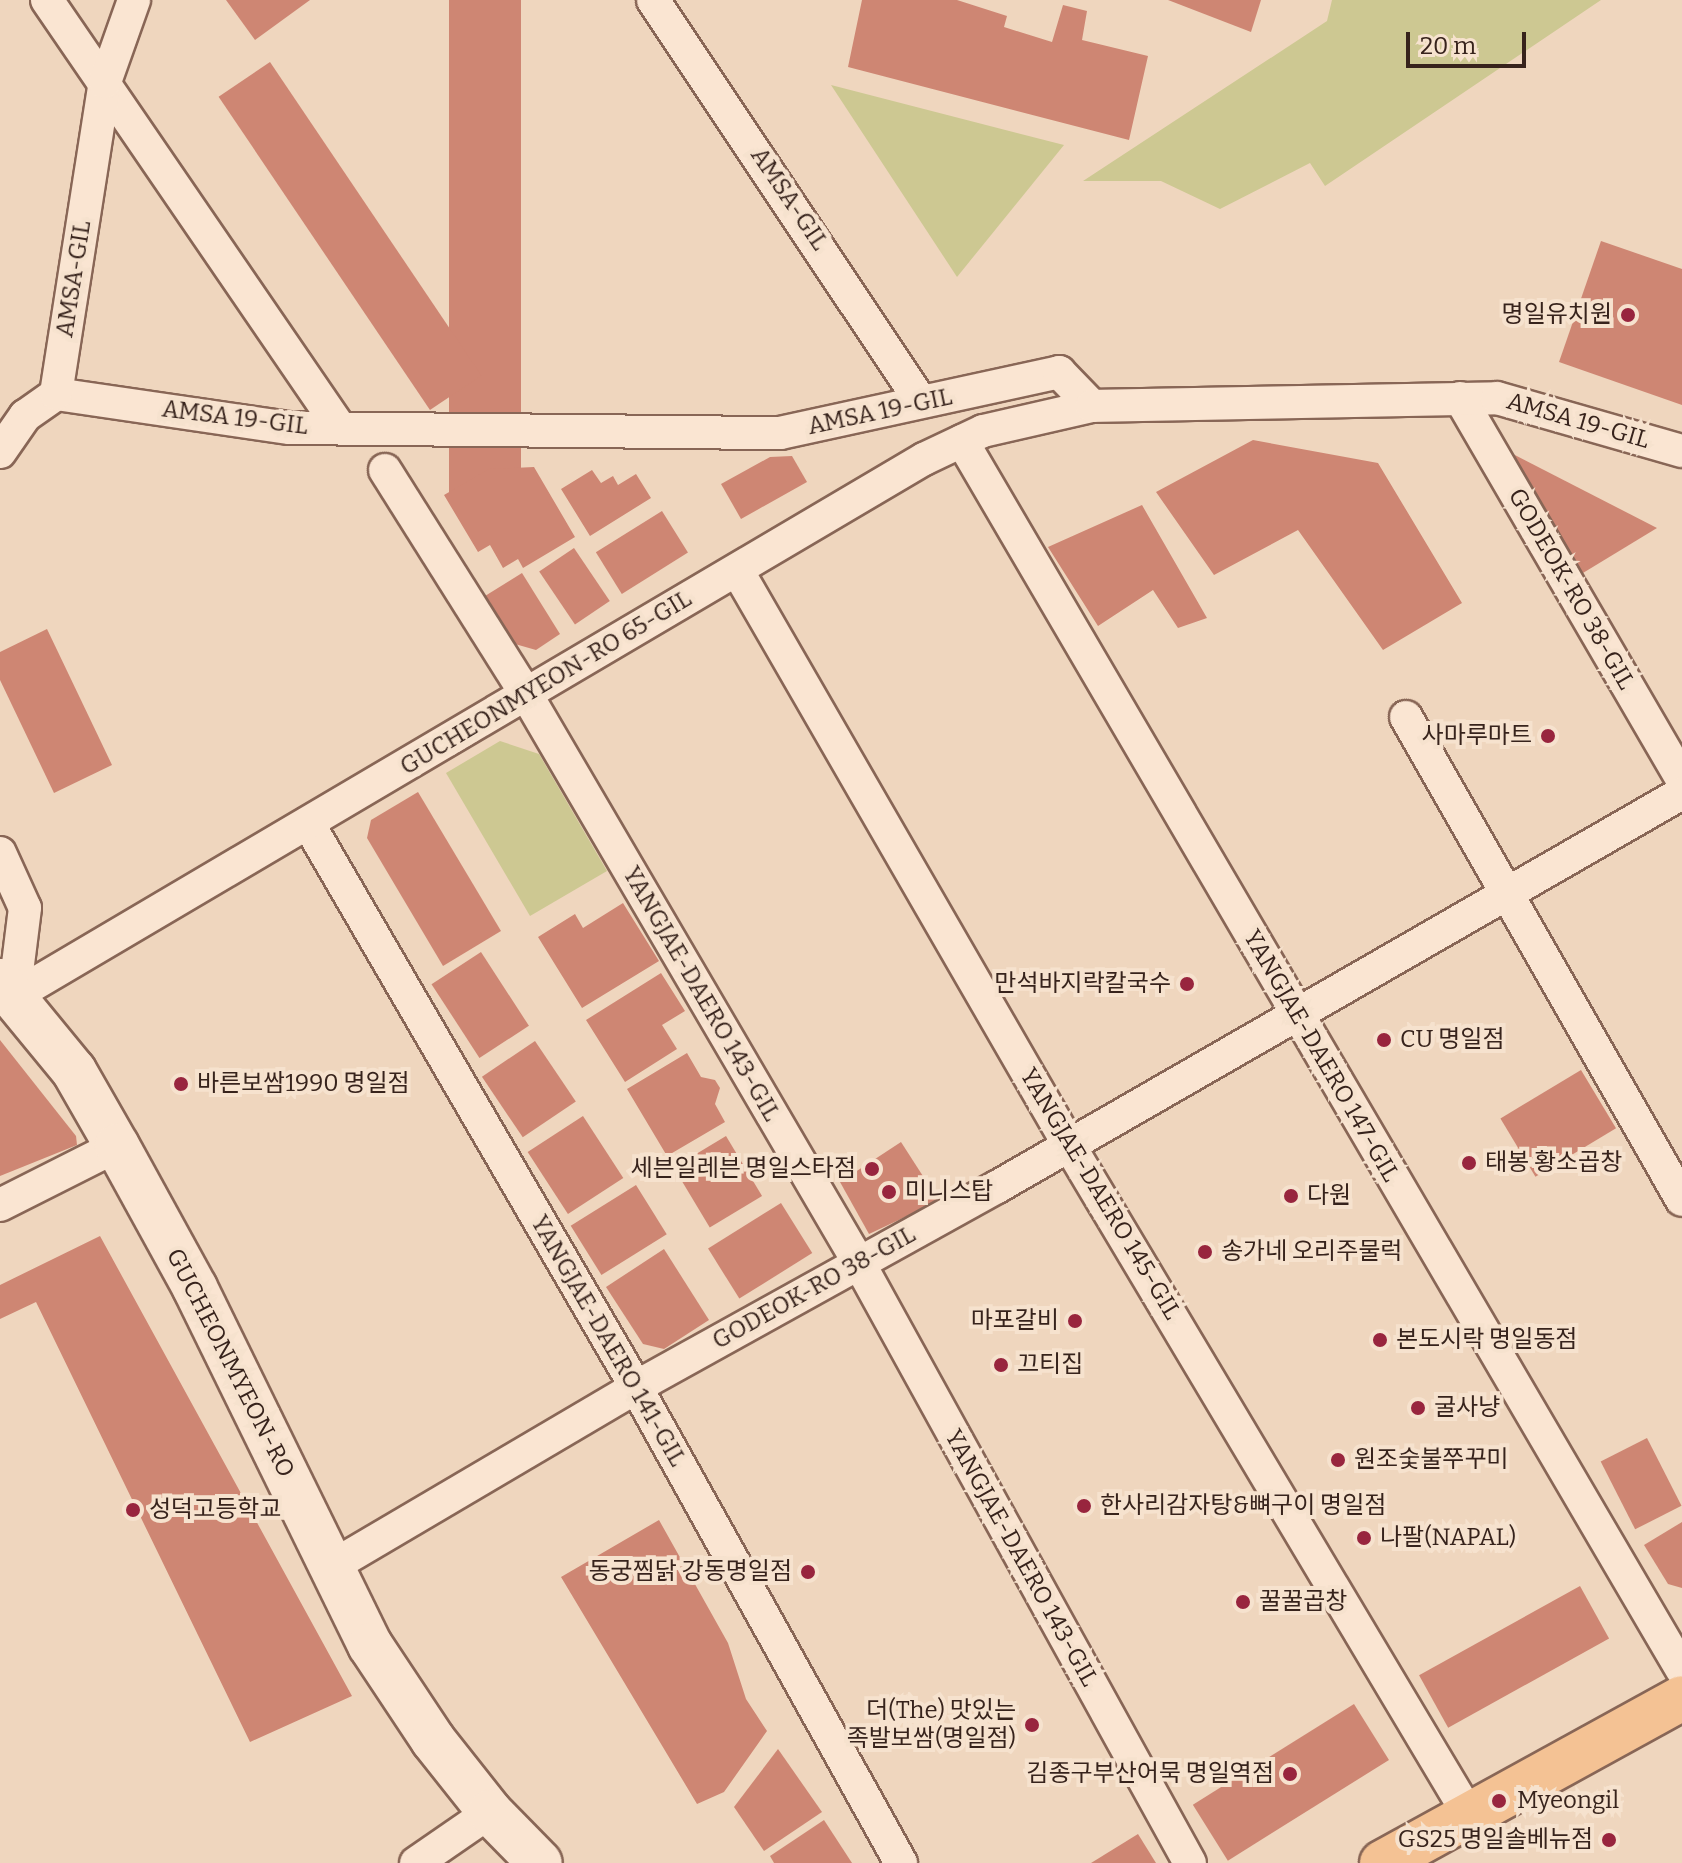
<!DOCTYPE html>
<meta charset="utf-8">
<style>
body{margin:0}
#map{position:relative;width:1682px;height:1863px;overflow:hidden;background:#efd6be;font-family:Bitter,"Noto Sans KR",serif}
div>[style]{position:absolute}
.green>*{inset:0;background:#cdc892}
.building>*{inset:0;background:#ce8673;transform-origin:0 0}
.roads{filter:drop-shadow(2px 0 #886656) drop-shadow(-2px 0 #886656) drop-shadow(0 2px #886656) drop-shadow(0 -2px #886656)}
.street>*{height:32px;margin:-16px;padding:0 16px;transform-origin:16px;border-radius:16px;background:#fae5d2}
.secondary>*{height:44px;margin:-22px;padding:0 22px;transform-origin:22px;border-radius:22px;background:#fae5d2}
.primary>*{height:44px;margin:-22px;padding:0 22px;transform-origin:22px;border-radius:22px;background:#f4c294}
.dots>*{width:22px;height:22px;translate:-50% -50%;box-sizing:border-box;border:4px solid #f6e2ce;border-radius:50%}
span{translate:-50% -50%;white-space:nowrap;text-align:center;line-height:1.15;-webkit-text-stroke:8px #f6e2ce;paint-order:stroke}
.street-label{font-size:24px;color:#37231c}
.poi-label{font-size:24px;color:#37231c}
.right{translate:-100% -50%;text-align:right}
.left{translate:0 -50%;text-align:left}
.scale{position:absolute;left:1406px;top:32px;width:120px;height:36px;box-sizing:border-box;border:4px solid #37231c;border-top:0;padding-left:10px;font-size:24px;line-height:28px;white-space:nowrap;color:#37231c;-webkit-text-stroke:6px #f6e2ce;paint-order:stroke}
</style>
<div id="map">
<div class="green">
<i style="clip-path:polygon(1332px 0,1601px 0,1325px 186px,1310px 163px,1220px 209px,1161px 181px,1083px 181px,1327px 21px)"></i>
<i style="clip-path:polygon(831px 85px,1064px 145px,957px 277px)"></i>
<i style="clip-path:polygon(500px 741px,539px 754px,607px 871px,530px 916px,446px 773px)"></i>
</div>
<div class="building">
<i style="clip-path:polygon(226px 0,310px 0,255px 40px)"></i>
<i style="left:449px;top:0;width:72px;height:496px"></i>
<i style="clip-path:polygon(862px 0,957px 0,1007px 16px,1004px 27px,1052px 42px,1063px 5px,1087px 11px,1082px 40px,1148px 56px,1129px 140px,848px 67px)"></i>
<i style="clip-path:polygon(1168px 0,1261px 0,1251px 32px)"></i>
<i style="left:270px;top:62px;width:378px;height:62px;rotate:56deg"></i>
<i style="clip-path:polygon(1601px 241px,1682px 269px,1682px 405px,1559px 362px)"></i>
<i style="clip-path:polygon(1253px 440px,1378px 463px,1462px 603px,1383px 650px,1298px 530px,1214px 575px,1156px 492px)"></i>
<i style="clip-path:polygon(1507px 451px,1657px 528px,1578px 576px)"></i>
<i style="clip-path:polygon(792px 456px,807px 482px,741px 519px,721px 484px,770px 457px)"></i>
<i style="clip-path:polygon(534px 467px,575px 537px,523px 568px,518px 559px,503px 568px,490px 545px,478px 552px,444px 495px,489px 469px)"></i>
<i style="clip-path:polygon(592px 470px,601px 483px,613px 476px,618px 485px,636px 474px,651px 498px,590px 536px,561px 489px)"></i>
<i style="clip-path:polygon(1142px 505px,1207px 618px,1178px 628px,1153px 590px,1098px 626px,1048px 547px)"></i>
<i style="left:662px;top:511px;width:49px;height:78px;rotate:58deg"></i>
<i style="left:574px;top:548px;width:64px;height:42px;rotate:56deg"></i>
<i style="clip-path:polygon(522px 573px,560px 634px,536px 650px,515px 644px,485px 596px)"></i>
<i style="clip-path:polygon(47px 629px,112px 765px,54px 793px,0 680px,0 652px)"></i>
<i style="clip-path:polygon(418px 792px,501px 931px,443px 966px,367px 838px,371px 820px)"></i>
<i style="clip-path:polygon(623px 903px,659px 961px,582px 1008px,538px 937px,575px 914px,583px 928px)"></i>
<i style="left:481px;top:952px;width:88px;height:59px;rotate:57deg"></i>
<i style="clip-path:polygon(661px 973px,685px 1011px,662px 1025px,677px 1049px,625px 1082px,586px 1020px)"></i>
<i style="clip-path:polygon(0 1040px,76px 1136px,77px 1145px,0 1176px)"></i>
<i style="left:535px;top:1041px;width:73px;height:64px;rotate:56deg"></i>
<i style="clip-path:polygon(687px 1053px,701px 1077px,715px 1080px,720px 1088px,715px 1104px,725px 1122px,667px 1156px,627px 1089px)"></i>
<i style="left:1581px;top:1070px;width:68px;height:94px;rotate:59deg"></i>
<i style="left:583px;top:1116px;width:74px;height:66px;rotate:57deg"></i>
<i style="left:726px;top:1136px;width:70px;height:61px;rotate:59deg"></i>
<i style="clip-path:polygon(901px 1142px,939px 1201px,869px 1234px,840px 1182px)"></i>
<i style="left:636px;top:1185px;width:58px;height:77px;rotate:58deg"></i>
<i style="left:781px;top:1203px;width:59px;height:86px;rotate:58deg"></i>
<i style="clip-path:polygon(100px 1236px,352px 1696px,250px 1742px,36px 1302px,0 1319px,0 1285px)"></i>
<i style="clip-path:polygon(664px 1249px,709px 1320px,664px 1349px,643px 1344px,606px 1287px)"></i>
<i style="left:1647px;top:1438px;width:76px;height:52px;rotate:63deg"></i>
<i style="clip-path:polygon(659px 1520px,728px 1643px,746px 1699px,767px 1731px,724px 1792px,697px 1804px,561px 1577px)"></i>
<i style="clip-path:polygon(1682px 1522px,1682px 1588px,1668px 1584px,1644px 1545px)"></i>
<i style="left:1580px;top:1586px;width:60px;height:184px;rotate:61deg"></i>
<i style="left:1354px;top:1704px;width:66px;height:190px;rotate:58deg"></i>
<i style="clip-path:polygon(778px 1749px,822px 1812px,764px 1851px,734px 1807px)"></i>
<i style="clip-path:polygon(824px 1820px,852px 1863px,774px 1863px,770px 1856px)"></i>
<i style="clip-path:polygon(1138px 1834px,1156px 1863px,1091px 1863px)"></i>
</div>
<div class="roads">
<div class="street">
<i style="left:47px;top:0;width:519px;rotate:55.61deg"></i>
<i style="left:653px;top:0;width:481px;rotate:56.3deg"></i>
<i style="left:56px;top:394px;width:236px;rotate:8.3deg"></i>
<i style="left:290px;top:428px;width:490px;rotate:0.6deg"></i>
<i style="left:780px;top:433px;width:286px;rotate:-12.3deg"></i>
<i style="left:1059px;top:372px;width:47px;rotate:45.9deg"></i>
<i style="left:1460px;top:398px;width:442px;rotate:59.8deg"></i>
<i style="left:962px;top:441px;width:1424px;rotate:59.64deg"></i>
<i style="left:0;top:452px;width:44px;rotate:-55.2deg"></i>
<i style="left:25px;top:416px;width:38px;rotate:-35deg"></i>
<i style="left:56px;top:394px;width:316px;rotate:-81.1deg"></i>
<i style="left:105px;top:82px;width:87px;rotate:-70.5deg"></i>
<i style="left:385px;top:470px;width:265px;rotate:57.8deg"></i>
<i style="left:526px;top:694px;width:659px;rotate:59.66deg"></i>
<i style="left:859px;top:1263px;width:685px;rotate:61.12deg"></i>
<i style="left:737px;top:570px;width:664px;rotate:60deg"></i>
<i style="left:1069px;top:1145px;width:780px;rotate:59.16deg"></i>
<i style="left:1406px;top:717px;width:556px;rotate:60.26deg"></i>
<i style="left:308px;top:823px;width:652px;rotate:59.82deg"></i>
<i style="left:636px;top:1387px;width:545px;rotate:60.89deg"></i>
<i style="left:0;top:853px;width:60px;rotate:65.6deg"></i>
<i style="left:25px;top:908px;width:89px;rotate:97.1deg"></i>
<i style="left:14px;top:996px;width:1057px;rotate:-30.55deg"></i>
<i style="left:924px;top:459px;width:65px;rotate:-25.4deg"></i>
<i style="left:983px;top:431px;width:112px;rotate:-12.9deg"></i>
<i style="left:1092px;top:406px;width:405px;rotate:-1.1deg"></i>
<i style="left:1497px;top:398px;width:192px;rotate:16deg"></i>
<i style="left:0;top:1205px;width:131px;rotate:-26.8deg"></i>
<i style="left:331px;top:1567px;width:354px;rotate:-30.5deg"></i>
<i style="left:636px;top:1387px;width:413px;rotate:-29deg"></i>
<i style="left:997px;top:1187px;width:790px;rotate:-29.91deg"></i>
<i style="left:416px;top:1863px;width:90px;rotate:-34.6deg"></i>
</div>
<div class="secondary">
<i style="left:0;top:981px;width:117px;rotate:50.6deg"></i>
<i style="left:74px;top:1071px;width:86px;rotate:60.2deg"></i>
<i style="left:117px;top:1146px;width:162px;rotate:61.2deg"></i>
<i style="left:195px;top:1288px;width:398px;rotate:63.9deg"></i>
<i style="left:370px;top:1645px;width:114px;rotate:56.4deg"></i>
<i style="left:433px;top:1740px;width:92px;rotate:51.6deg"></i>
<i style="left:490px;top:1812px;width:71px;rotate:45.6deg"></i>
</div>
<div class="primary">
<i style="left:1382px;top:1863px;width:342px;rotate:-28.8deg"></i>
</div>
</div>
<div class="dots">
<i style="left:1628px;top:315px;background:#98253e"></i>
<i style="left:1548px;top:736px;background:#98253e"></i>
<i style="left:1187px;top:984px;background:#98253e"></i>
<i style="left:1384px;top:1040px;background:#98253e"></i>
<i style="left:181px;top:1084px;background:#98253e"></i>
<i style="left:1469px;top:1163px;background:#98253e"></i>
<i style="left:872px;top:1169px;background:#98253e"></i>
<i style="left:889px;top:1192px;background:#98253e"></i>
<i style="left:1291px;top:1196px;background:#98253e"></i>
<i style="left:1205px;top:1252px;background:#98253e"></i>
<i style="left:1075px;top:1321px;background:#98253e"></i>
<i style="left:1380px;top:1340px;background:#98253e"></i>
<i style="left:1001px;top:1365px;background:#98253e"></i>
<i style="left:1418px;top:1408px;background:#98253e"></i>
<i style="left:1338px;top:1460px;background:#98253e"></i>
<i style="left:1084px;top:1506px;background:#98253e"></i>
<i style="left:133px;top:1510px;background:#98253e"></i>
<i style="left:1364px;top:1538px;background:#98253e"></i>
<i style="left:808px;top:1572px;background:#98253e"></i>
<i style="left:1243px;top:1602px;background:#98253e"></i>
<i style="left:1032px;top:1725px;background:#98253e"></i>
<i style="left:1290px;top:1774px;background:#98253e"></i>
<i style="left:1499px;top:1801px;background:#98253e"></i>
<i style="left:1609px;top:1840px;background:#98253e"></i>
</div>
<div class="street-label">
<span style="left:789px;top:199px;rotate:56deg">AMSA-GIL</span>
<span style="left:74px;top:279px;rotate:-81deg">AMSA-GIL</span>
<span style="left:880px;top:412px;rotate:-12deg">AMSA 19-GIL</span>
<span style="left:235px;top:418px;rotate:7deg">AMSA 19-GIL</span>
<span style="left:1578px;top:421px;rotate:16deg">AMSA 19-GIL</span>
<span style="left:1571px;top:589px;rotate:60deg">GODEOK-RO 38-GIL</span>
<span style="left:546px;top:683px;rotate:-31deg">GUCHEONMYEON-RO 65-GIL</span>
<span style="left:701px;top:994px;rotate:60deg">YANGJAE-DAERO 143-GIL</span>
<span style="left:1321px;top:1056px;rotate:60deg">YANGJAE-DAERO 147-GIL</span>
<span style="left:1100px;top:1194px;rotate:59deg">YANGJAE-DAERO 145-GIL</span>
<span style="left:814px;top:1288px;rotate:-29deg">GODEOK-RO 38-GIL</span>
<span style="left:608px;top:1341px;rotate:60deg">YANGJAE-DAERO 141-GIL</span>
<span style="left:230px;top:1363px;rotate:63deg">GUCHEONMYEON-RO</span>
<span style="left:1021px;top:1558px;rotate:61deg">YANGJAE-DAERO 143-GIL</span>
</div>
<div class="poi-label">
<span class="right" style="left:1612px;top:315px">명일유치원</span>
<span class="right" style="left:1532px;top:736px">사마루마트</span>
<span class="right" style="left:1171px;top:984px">만석바지락칼국수</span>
<span class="left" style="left:1400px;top:1040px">CU 명일점</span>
<span class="left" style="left:197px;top:1084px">바른보쌈1990 명일점</span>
<span class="left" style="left:1485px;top:1163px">태봉 황소곱창</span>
<span class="right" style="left:856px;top:1169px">세븐일레븐 명일스타점</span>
<span class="left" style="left:905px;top:1192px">미니스탑</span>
<span class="left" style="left:1307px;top:1196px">다원</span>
<span class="left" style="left:1221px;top:1252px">송가네 오리주물럭</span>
<span class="right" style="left:1059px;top:1321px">마포갈비</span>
<span class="left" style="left:1396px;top:1340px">본도시락 명일동점</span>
<span class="left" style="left:1017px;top:1365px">끄티집</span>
<span class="left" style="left:1434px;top:1408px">굴사냥</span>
<span class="left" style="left:1354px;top:1460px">원조숯불쭈꾸미</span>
<span class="left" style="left:1100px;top:1506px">한사리감자탕&amp;뼈구이 명일점</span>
<span class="left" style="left:149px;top:1510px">성덕고등학교</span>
<span class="left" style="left:1380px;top:1538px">나팔(NAPAL)</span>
<span class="right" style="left:792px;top:1572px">동궁찜닭 강동명일점</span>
<span class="left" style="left:1259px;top:1602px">꿀꿀곱창</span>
<span class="right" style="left:1016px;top:1725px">더(The) 맛있는<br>족발보쌈(명일점)</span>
<span class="right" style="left:1274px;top:1774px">김종구부산어묵 명일역점</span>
<span class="left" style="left:1517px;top:1801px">Myeongil</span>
<span class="right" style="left:1593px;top:1840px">GS25 명일솔베뉴점</span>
</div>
<div class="scale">20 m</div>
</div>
